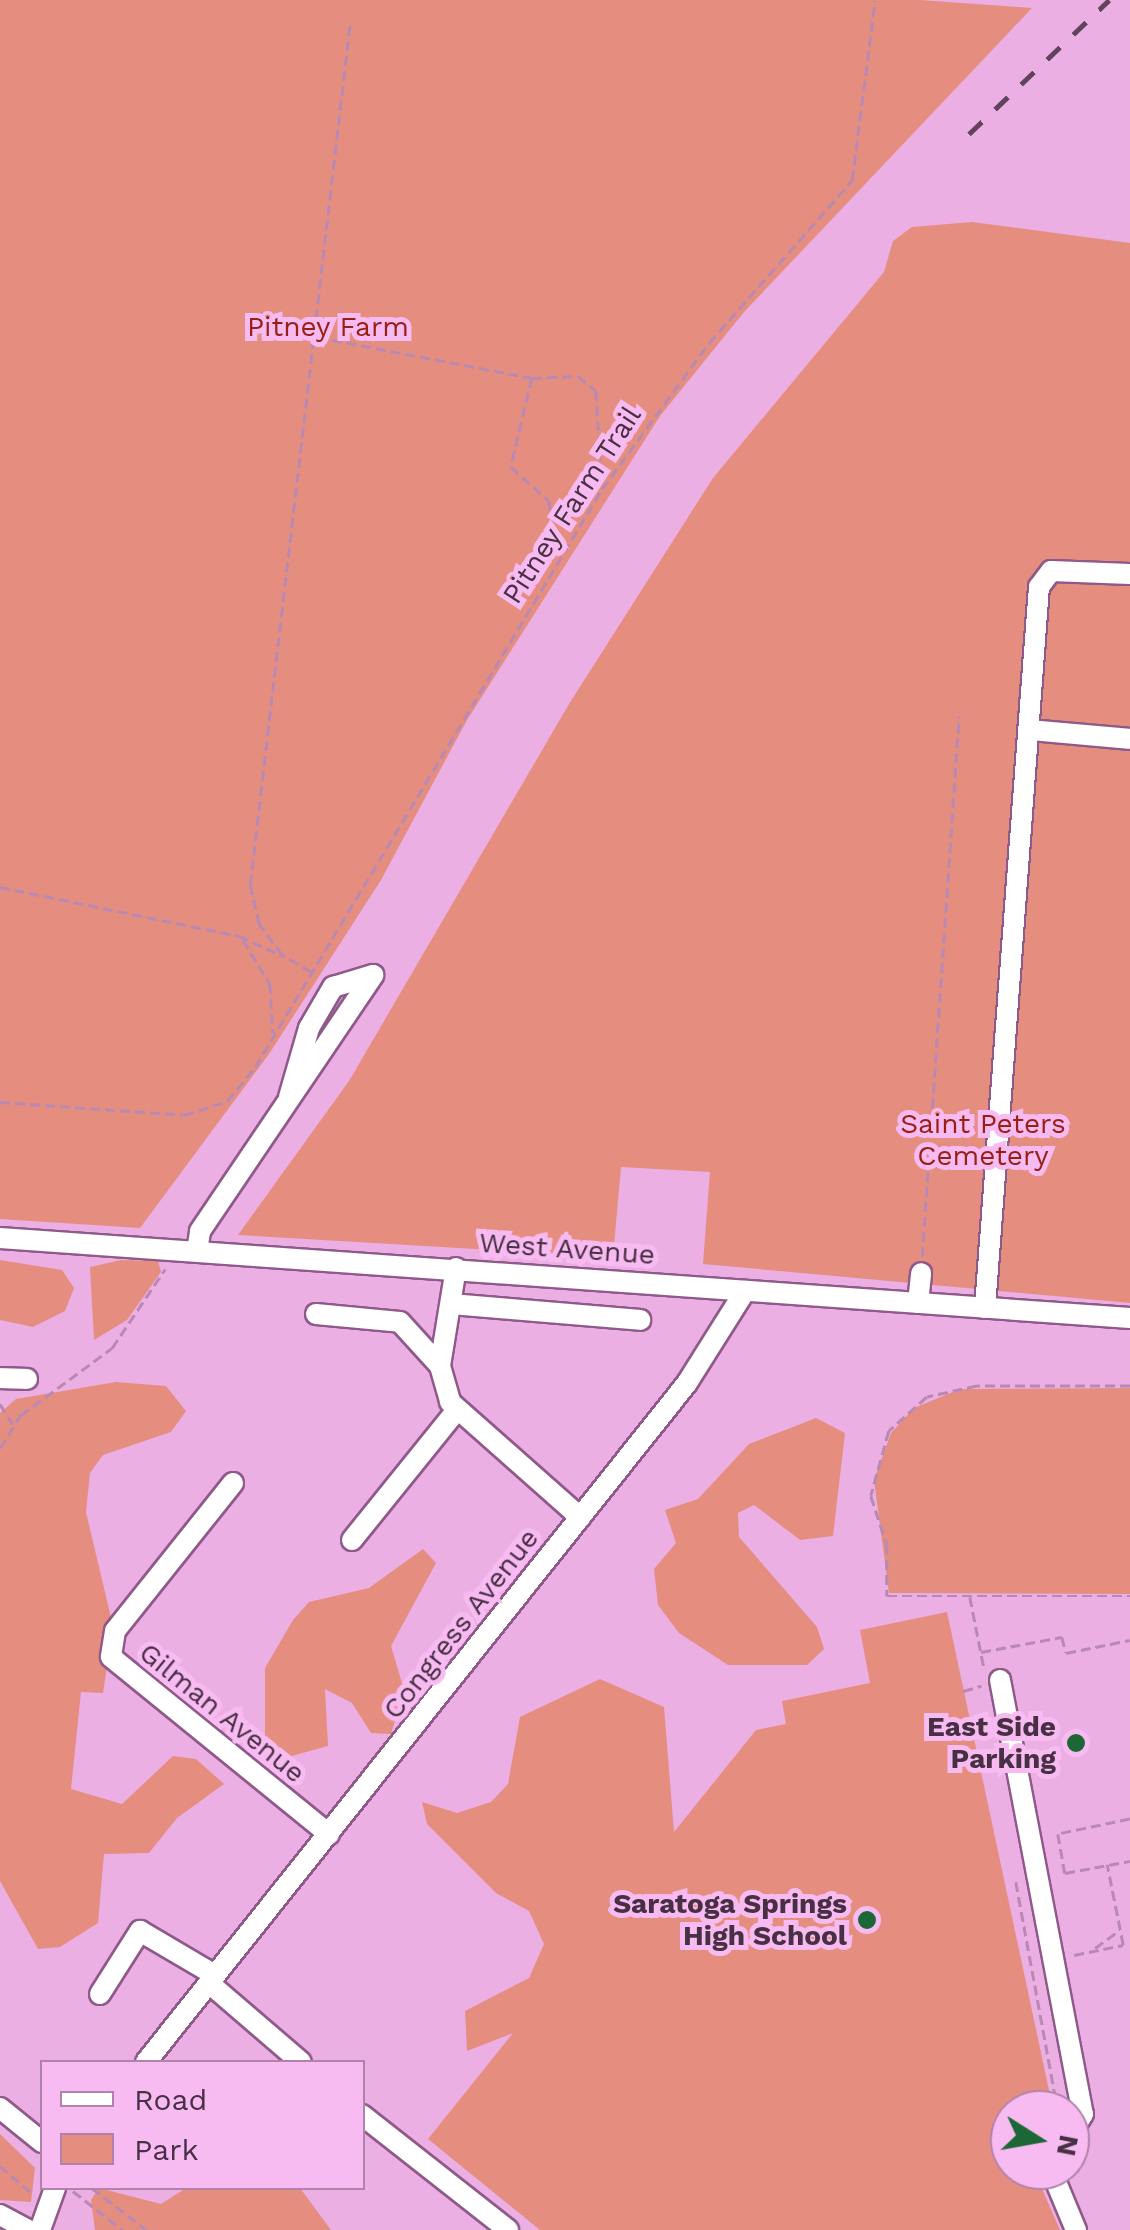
<!DOCTYPE html>
<style>
body{margin:0}
#map{position:relative;width:1130px;height:2230px;overflow:hidden;background:#ebafe4;font-family:"Work Sans",sans-serif}
div>[style]{position:absolute}
.green>*{inset:0;background:#e58e7f}
.path>*{height:2.5px;margin-top:-1.25px;transform-origin:0;background:repeating-linear-gradient(90deg,#b988b3 0 10px,transparent 0 15px)}
.roads{filter:drop-shadow(2px 0 #8f598a) drop-shadow(-2px 0 #8f598a) drop-shadow(0 2px #8f598a) drop-shadow(0 -2px #8f598a)}
.minor>*{height:20px;margin:-10px;padding:0 10px;transform-origin:10px;border-radius:10px;background:#fff}
.rail>*{height:5px;margin-top:-2.5px;transform-origin:0;background:repeating-linear-gradient(90deg,#61435d 0 18px,transparent 0 36px)}
.dots>*{width:28px;height:28px;translate:-50% -50%;box-sizing:border-box;border:5px solid #f8bbf1;border-radius:50%}
span{translate:-50% -50%;white-space:nowrap;text-align:center;line-height:1.15;-webkit-text-stroke:10px #f8bbf1;paint-order:stroke}
.park-label{font-size:28px;color:#981f12}
.street-label{font-size:28px;color:#472f44}
.poi-label{font-size:28px;color:#472f44;font-weight:700}
.right{translate:-100% -50%;text-align:right}
.legend{position:absolute;left:40px;top:2060px;width:325px;height:130px;box-sizing:border-box;background:#f8bbf1;border:2px solid #b183ac;margin:0;padding:12px 18px;list-style:none;font-size:30px;color:#472f44}
.legend li{display:flex;align-items:center;gap:20px;height:50px}
.legend b{width:50px;border:2px solid #b183ac}
.north{position:absolute;left:990px;top:2090px;width:100px;height:100px;box-sizing:border-box;background:#f8bbf1;border:2px solid #b183ac;border-radius:50%;rotate:101deg;font-size:28px;font-weight:700;line-height:40px;text-align:center;color:#472f44}
.north::after{content:'';display:block;margin:auto;width:35px;height:45px;background:#1c6735;clip-path:polygon(50% 0,100% 100%,50% 72%,0 100%)}
</style>
<div id="map">
<div class="green">
<i style="clip-path:polygon(0 0,920px 0,1032px 8px,744px 312px,660px 416px,467px 720px,381px 880px,269px 1054px,140px 1228px,0 1219px)"></i>
<i style="clip-path:polygon(972px 222px,1130px 243px,1130px 1303px,703px 1264px,710px 1172px,621px 1167px,613px 1257px,238px 1235px,349px 1081px,569px 704px,713px 478px,884px 272px,893px 241px,912px 227px)"></i>
<i style="clip-path:polygon(0 1260px,62px 1270px,74px 1288px,65px 1311px,33px 1327px,0 1320px)"></i>
<i style="clip-path:polygon(121px 1260px,158px 1261px,161px 1272px,127px 1320px,94px 1340px,90px 1267px)"></i>
<i style="clip-path:polygon(116px 1382px,166px 1386px,186px 1411px,171px 1432px,103px 1455px,90px 1473px,86px 1512px,113px 1626px,103px 1693px,81px 1692px,71px 1789px,122px 1804px,173px 1756px,196px 1759px,224px 1784px,177px 1818px,149px 1853px,104px 1854px,98px 1923px,60px 1947px,38px 1949px,0 1881px,0 1413px,16px 1399px)"></i>
<i style="clip-path:polygon(1130px 1388px,1130px 1594px,889px 1593px,874px 1480px,891px 1433px,914px 1408px,960px 1389px)"></i>
<i style="clip-path:polygon(816px 1418px,845px 1433px,833px 1536px,800px 1540px,754px 1505px,738px 1513px,739px 1537px,817px 1627px,824px 1649px,807px 1665px,728px 1665px,679px 1633px,658px 1605px,654px 1569px,676px 1543px,665px 1510px,698px 1499px,749px 1444px)"></i>
<i style="clip-path:polygon(423px 1549px,436px 1563px,391px 1646px,404px 1690px,391px 1734px,371px 1733px,352px 1703px,325px 1689px,328px 1746px,277px 1760px,265px 1740px,265px 1668px,293px 1620px,309px 1602px,369px 1588px)"></i>
<i style="clip-path:polygon(947px 1612px,1050px 2095px,1006px 2107px,1010px 2170px,1039px 2182px,1060px 2230px,540px 2230px,428px 2139px,513px 2033px,467px 2051px,465px 2011px,529px 1978px,544px 1944px,529px 1911px,496px 1893px,427px 1824px,422px 1802px,457px 1813px,491px 1802px,508px 1784px,520px 1717px,600px 1679px,664px 1707px,674px 1832px,756px 1730px,786px 1724px,782px 1701px,870px 1683px,860px 1630px)"></i>
<i style="clip-path:polygon(0 2134px,35px 2168px,31px 2202px,0 2200px)"></i>
<i style="clip-path:polygon(99px 2188px,161px 2204px,186px 2188px,300px 2188px,331px 2230px,95px 2230px,91px 2200px)"></i>
</div>
<div class="path">
<i style="left:317px;top:337px;width:219px;rotate:10.8deg"></i>
<i style="left:532px;top:378px;width:46px;rotate:-2.5deg"></i>
<i style="left:578px;top:376px;width:23px;rotate:40deg"></i>
<i style="left:596px;top:391px;width:93px;rotate:86.3deg"></i>
<i style="left:532px;top:378px;width:91px;rotate:103.3deg"></i>
<i style="left:511px;top:467px;width:51px;rotate:41.8deg"></i>
<i style="left:549px;top:501px;width:58px;rotate:82deg"></i>
<i style="left:0;top:887px;width:244px;rotate:11.6deg"></i>
<i style="left:239px;top:936px;width:46px;rotate:24.3deg"></i>
<i style="left:243px;top:940px;width:52px;rotate:58.5deg"></i>
<i style="left:270px;top:984px;width:49px;rotate:86.5deg"></i>
<i style="left:311px;top:972px;width:34px;rotate:-150deg"></i>
<i style="left:282px;top:955px;width:39px;rotate:-127deg"></i>
<i style="left:259px;top:924px;width:40px;rotate:-103deg"></i>
<i style="left:250px;top:885px;width:868px;rotate:-83.38deg"></i>
<i style="left:0;top:1102px;width:184px;rotate:4deg"></i>
<i style="left:184px;top:1115px;width:45px;rotate:-18deg"></i>
<i style="left:227px;top:1101px;width:44px;rotate:-50.5deg"></i>
<i style="left:255px;top:1067px;width:674px;rotate:-59.02deg"></i>
<i style="left:602px;top:489px;width:181px;rotate:-53.8deg"></i>
<i style="left:709px;top:343px;width:217px;rotate:-48.7deg"></i>
<i style="left:852px;top:180px;width:181px;rotate:-82.7deg"></i>
<i style="left:922px;top:1257px;width:542px;rotate:-86.09deg"></i>
<i style="left:1130px;top:1386px;width:153px;rotate:180deg"></i>
<i style="left:977px;top:1386px;width:51px;rotate:167.6deg"></i>
<i style="left:927px;top:1397px;width:51px;rotate:138.2deg"></i>
<i style="left:889px;top:1431px;width:67px;rotate:105.5deg"></i>
<i style="left:871px;top:1496px;width:52px;rotate:71.9deg"></i>
<i style="left:887px;top:1545px;width:51px;rotate:90deg"></i>
<i style="left:887px;top:1596px;width:243px"></i>
<i style="left:0;top:1404px;width:24px;rotate:57deg"></i>
<i style="left:0;top:1448px;width:39px;rotate:-58deg"></i>
<i style="left:21px;top:1415px;width:113px;rotate:-36.4deg"></i>
<i style="left:112px;top:1348px;width:95px;rotate:-56.1deg"></i>
<i style="left:970px;top:1597px;width:72px;rotate:78.8deg"></i>
<i style="left:981px;top:1652px;width:82px;rotate:-10.5deg"></i>
<i style="left:1062px;top:1637px;width:16px;rotate:76deg"></i>
<i style="left:1066px;top:1653px;width:65px;rotate:-11.5deg"></i>
<i style="left:963px;top:1691px;width:19px;rotate:-16deg"></i>
<i style="left:1130px;top:1819px;width:74px;rotate:168.2deg"></i>
<i style="left:1058px;top:1834px;width:40px;rotate:80deg"></i>
<i style="left:1065px;top:1873px;width:66px;rotate:-10.5deg"></i>
<i style="left:1016px;top:1882px;width:232px;rotate:79.6deg"></i>
<i style="left:1095px;top:1948px;width:29px;rotate:-36deg"></i>
<i style="left:1074px;top:1955px;width:50px;rotate:-11.5deg"></i>
<i style="left:1123px;top:1945px;width:82px;rotate:-101.3deg"></i>
<i style="left:0;top:2166px;width:45px;rotate:40.5deg"></i>
<i style="left:92px;top:2188px;width:69px;rotate:37.4deg"></i>
<i style="left:73px;top:2191px;width:63px;rotate:38deg"></i>
</div>
<div class="roads">
<div class="minor">
<i style="left:1030px;top:730px;width:100px;rotate:5.1deg"></i>
<i style="left:289px;top:1097px;width:72px;rotate:-73.8deg"></i>
<i style="left:309px;top:1028px;width:48px;rotate:-59.7deg"></i>
<i style="left:333px;top:987px;width:42px;rotate:-16.7deg"></i>
<i style="left:0;top:1238px;width:1133px;rotate:4.05deg"></i>
<i style="left:197px;top:1251px;width:20px;rotate:-81deg"></i>
<i style="left:200px;top:1231px;width:309px;rotate:-55.9deg"></i>
<i style="left:456px;top:1268px;width:99px;rotate:99.3deg"></i>
<i style="left:440px;top:1366px;width:37px;rotate:74deg"></i>
<i style="left:450px;top:1402px;width:174px;rotate:41.5deg"></i>
<i style="left:918px;top:1303px;width:30px;rotate:-84deg"></i>
<i style="left:451px;top:1304px;width:190px;rotate:4.8deg"></i>
<i style="left:985px;top:1308px;width:723px;rotate:-85.72deg"></i>
<i style="left:1039px;top:587px;width:20px;rotate:-53deg"></i>
<i style="left:1051px;top:571px;width:79px;rotate:2.2deg"></i>
<i style="left:316px;top:1314px;width:84px;rotate:5.4deg"></i>
<i style="left:400px;top:1322px;width:59px;rotate:47.7deg"></i>
<i style="left:0;top:1378px;width:27px;rotate:2deg"></i>
<i style="left:233px;top:1483px;width:189px;rotate:128.6deg"></i>
<i style="left:115px;top:1631px;width:26px;rotate:99deg"></i>
<i style="left:111px;top:1657px;width:281px;rotate:39.1deg"></i>
<i style="left:352px;top:1540px;width:166px;rotate:-51.1deg"></i>
<i style="left:1000px;top:1680px;width:442px;rotate:79.2deg"></i>
<i style="left:1083px;top:2114px;width:25px;rotate:122deg"></i>
<i style="left:209px;top:1983px;width:121px;rotate:40.7deg"></i>
<i style="left:100px;top:1994px;width:75px;rotate:-57.6deg"></i>
<i style="left:140px;top:1931px;width:87px;rotate:30.4deg"></i>
<i style="left:146px;top:2062px;width:868px;rotate:-51.45deg"></i>
<i style="left:687px;top:1383px;width:109px;rotate:-57.8deg"></i>
<i style="left:0;top:2108px;width:54px;rotate:39deg"></i>
<i style="left:362px;top:2115px;width:186px;rotate:38.2deg"></i>
<i style="left:1051px;top:2170px;width:65px;rotate:67.4deg"></i>
<i style="left:0;top:2215px;width:32px;rotate:28deg"></i>
<i style="left:40px;top:2230px;width:45px;rotate:-70.3deg"></i>
</div>
</div>
<div class="rail">
<i style="left:969px;top:134px;width:194px;rotate:-43.7deg"></i>
</div>
<div class="dots">
<i style="left:1076px;top:1743px;background:#1c6735"></i>
<i style="left:867px;top:1920px;background:#1c6735"></i>
</div>
<div class="park-label">
<span style="left:328px;top:327px">Pitney Farm</span>
<span style="left:983px;top:1140px">Saint Peters<br>Cemetery</span>
</div>
<div class="street-label">
<span style="left:572px;top:505px;rotate:-57deg">Pitney Farm Trail</span>
<span style="left:567px;top:1249px;rotate:4deg">West Avenue</span>
<span style="left:461px;top:1624px;rotate:-52deg">Congress Avenue</span>
<span style="left:222px;top:1713px;rotate:39deg">Gilman Avenue</span>
</div>
<div class="poi-label">
<span class="right" style="left:1056px;top:1743px">East Side<br>Parking</span>
<span class="right" style="left:847px;top:1920px">Saratoga Springs<br>High School</span>
</div>
<ul class="legend">
<li><b style="height:12px;background:#fff"></b>Road</li>
<li><b style="height:28px;background:#e58e7f"></b>Park</li>
</ul>
<div class="north">N</div>
</div>
